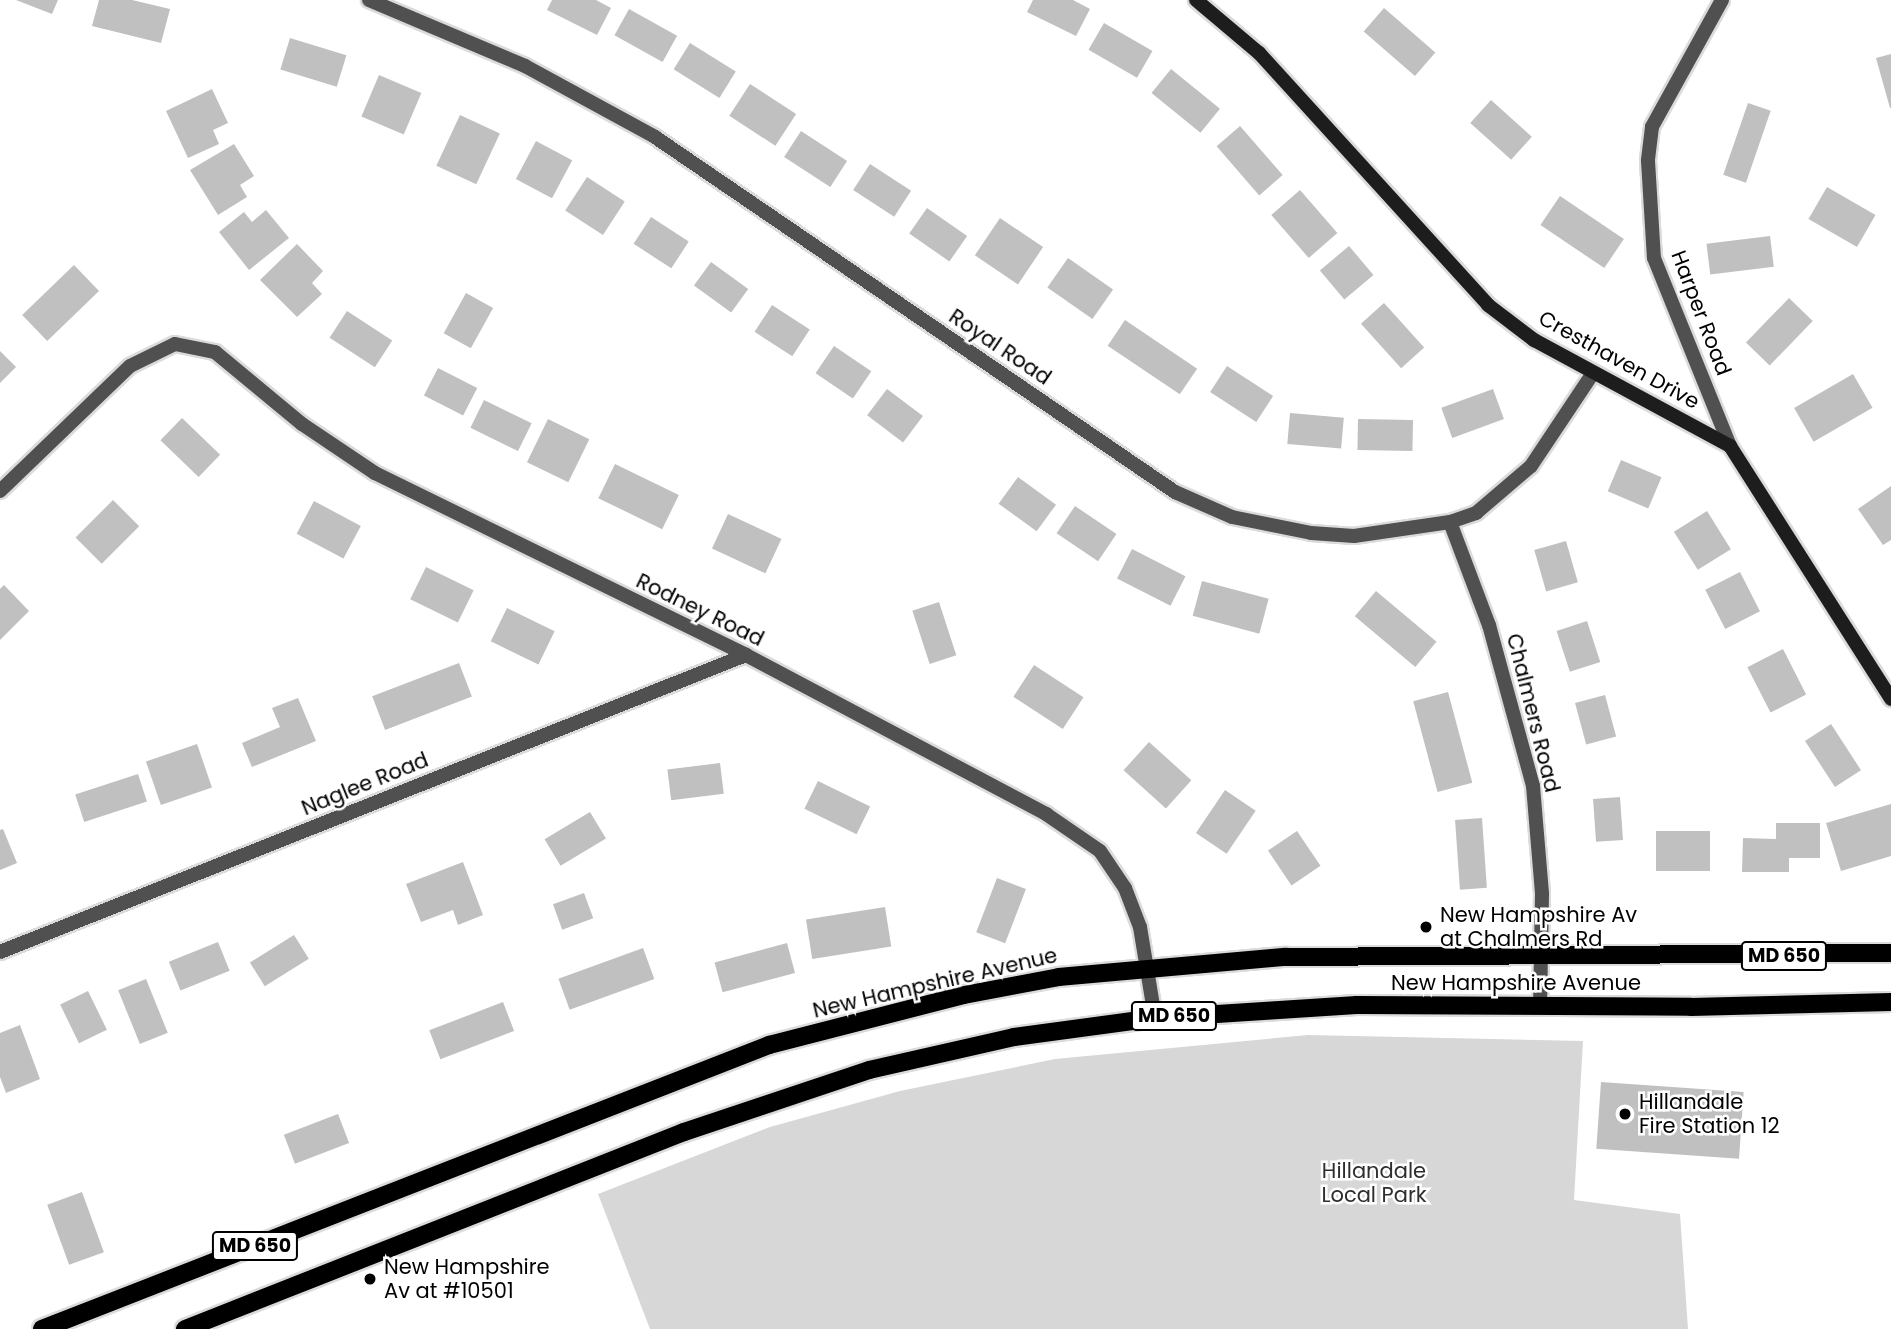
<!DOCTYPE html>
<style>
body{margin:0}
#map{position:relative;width:1891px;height:1329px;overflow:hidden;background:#fff;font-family:Poppins,sans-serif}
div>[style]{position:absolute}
.green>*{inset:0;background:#d7d7d7}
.building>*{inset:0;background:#c0c0c0;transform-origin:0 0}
.roads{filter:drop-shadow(2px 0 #dbdbdb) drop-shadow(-2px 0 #dbdbdb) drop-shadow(0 2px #dbdbdb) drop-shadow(0 -2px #dbdbdb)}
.street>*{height:14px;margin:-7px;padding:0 7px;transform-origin:7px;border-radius:7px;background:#505050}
.secondary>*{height:14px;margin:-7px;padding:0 7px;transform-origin:7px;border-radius:7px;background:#1d1d1d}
.primary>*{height:18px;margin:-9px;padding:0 9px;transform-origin:9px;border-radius:9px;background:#000}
.dots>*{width:19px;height:19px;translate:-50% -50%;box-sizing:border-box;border:4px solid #fff;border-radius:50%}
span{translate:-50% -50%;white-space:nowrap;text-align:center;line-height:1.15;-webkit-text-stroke:5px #fff;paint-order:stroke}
.shield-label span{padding:2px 5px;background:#fff;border:2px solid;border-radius:5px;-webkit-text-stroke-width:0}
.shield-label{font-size:19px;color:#000;font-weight:700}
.street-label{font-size:21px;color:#000}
.poi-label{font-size:21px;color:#000}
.left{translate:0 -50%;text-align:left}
.park-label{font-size:21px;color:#2e2e2e}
</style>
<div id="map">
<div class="green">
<i style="clip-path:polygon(1308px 1035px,1583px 1041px,1574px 1200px,1680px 1214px,1688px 1329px,650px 1329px,598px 1194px,770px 1127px,900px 1091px,1055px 1059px)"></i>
</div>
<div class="building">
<i style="clip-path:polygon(16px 0,58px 0,52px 14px)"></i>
<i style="clip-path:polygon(99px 0,132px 0,170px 9px,161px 43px,92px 26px)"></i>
<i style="clip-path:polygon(552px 0,596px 0,611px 8px,597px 35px,547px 10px)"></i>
<i style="clip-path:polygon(1033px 0,1073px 0,1090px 9px,1076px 36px,1027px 12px)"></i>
<i style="left:1384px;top:8px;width:68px;height:31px;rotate:41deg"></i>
<i style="left:629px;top:9px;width:55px;height:30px;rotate:29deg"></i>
<i style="left:1104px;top:23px;width:56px;height:31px;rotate:30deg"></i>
<i style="left:290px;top:38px;width:59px;height:33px;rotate:17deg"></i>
<i style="left:690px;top:43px;width:54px;height:31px;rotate:32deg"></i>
<i style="clip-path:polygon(1891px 54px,1891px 108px,1890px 108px,1876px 58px)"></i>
<i style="left:1171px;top:69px;width:63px;height:31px;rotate:39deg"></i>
<i style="left:379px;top:75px;width:46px;height:45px;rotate:23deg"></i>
<i style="left:750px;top:84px;width:55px;height:38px;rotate:33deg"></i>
<i style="clip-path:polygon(212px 89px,228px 123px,213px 130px,219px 144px,188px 158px,166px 111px)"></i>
<i style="left:1491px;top:100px;width:55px;height:31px;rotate:42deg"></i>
<i style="left:1748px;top:103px;width:24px;height:76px;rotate:19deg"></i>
<i style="left:460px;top:115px;width:44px;height:56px;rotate:25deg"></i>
<i style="left:1240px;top:126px;width:65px;height:31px;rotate:49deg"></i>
<i style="left:801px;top:131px;width:55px;height:31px;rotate:33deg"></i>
<i style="left:536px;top:141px;width:41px;height:43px;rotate:28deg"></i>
<i style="clip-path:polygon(234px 144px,254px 176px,240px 185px,247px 197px,218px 215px,190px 170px)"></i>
<i style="left:870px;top:164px;width:49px;height:31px;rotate:33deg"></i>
<i style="left:587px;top:177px;width:45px;height:40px;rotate:33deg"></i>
<i style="left:1827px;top:187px;width:56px;height:37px;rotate:30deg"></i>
<i style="left:1300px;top:190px;width:57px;height:38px;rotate:49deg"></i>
<i style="left:1560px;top:196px;width:77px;height:35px;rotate:34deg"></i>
<i style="left:927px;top:208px;width:49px;height:31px;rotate:35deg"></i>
<i style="clip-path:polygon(266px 210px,289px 238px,249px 270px,219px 232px,244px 212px,252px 222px)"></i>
<i style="left:651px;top:217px;width:45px;height:32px;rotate:33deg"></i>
<i style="left:1000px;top:218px;width:52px;height:45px;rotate:34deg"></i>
<i style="left:1770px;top:236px;width:31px;height:64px;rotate:83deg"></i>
<i style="clip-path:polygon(297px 244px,323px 271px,312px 283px,322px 294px,297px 317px,260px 280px)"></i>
<i style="left:1349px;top:246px;width:38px;height:38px;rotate:50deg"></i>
<i style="left:1068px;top:258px;width:55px;height:36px;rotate:35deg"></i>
<i style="left:711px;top:262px;width:46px;height:29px;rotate:36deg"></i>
<i style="left:74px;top:265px;width:36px;height:72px;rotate:46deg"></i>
<i style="left:466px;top:293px;width:31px;height:46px;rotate:29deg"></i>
<i style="left:1789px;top:298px;width:33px;height:62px;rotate:44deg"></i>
<i style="left:1384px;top:303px;width:60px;height:31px;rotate:48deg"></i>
<i style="left:772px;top:305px;width:45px;height:32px;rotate:33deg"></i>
<i style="left:347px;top:311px;width:54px;height:32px;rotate:33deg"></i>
<i style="left:1125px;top:320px;width:87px;height:31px;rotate:34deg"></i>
<i style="left:834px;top:346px;width:45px;height:33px;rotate:34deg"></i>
<i style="clip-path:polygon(0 351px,16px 367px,0 383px)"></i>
<i style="left:1227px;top:366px;width:55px;height:31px;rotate:33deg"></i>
<i style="left:438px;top:368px;width:44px;height:31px;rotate:27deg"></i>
<i style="left:1853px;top:374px;width:39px;height:68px;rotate:60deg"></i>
<i style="left:887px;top:389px;width:45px;height:33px;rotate:37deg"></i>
<i style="left:1493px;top:389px;width:32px;height:55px;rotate:70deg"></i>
<i style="left:484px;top:400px;width:53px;height:31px;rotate:26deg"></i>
<i style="left:1290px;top:413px;width:54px;height:31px;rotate:5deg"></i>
<i style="left:182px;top:418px;width:53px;height:31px;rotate:44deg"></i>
<i style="left:548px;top:419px;width:46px;height:48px;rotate:26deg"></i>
<i style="left:1358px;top:419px;width:55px;height:31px;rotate:1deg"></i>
<i style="left:1621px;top:460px;width:44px;height:34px;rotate:23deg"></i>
<i style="left:615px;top:464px;width:71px;height:38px;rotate:26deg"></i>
<i style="left:1018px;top:477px;width:47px;height:33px;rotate:36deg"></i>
<i style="clip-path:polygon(1891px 486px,1891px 540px,1883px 545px,1858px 509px)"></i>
<i style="left:113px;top:500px;width:37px;height:53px;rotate:45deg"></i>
<i style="left:314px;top:501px;width:53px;height:37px;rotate:28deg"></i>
<i style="left:1075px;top:506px;width:50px;height:33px;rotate:34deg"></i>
<i style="left:1707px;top:511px;width:45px;height:39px;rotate:58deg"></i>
<i style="left:728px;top:514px;width:59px;height:38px;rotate:25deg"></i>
<i style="left:1566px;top:541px;width:43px;height:33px;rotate:74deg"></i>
<i style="left:1132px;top:549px;width:60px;height:33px;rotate:27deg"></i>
<i style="left:426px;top:567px;width:53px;height:36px;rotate:26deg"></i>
<i style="left:1740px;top:572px;width:44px;height:39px;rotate:63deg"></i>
<i style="left:1202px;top:581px;width:69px;height:36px;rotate:15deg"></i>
<i style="clip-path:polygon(4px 585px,29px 611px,0 640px,0 589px)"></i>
<i style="left:1376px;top:591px;width:79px;height:33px;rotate:40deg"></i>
<i style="left:939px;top:602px;width:56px;height:28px;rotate:72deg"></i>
<i style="left:507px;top:608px;width:53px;height:37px;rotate:26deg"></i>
<i style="left:1587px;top:621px;width:43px;height:32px;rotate:72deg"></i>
<i style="left:1783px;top:649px;width:51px;height:40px;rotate:63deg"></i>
<i style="left:459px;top:663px;width:36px;height:93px;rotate:69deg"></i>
<i style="left:1034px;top:665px;width:59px;height:38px;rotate:33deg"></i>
<i style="left:1448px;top:692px;width:94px;height:36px;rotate:75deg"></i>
<i style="left:1605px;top:695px;width:43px;height:31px;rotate:75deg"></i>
<i style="clip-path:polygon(298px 698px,316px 741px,252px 767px,242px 743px,280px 727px,272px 708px)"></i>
<i style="left:1831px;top:724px;width:55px;height:31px;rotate:57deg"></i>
<i style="left:1149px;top:742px;width:57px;height:38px;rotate:42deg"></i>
<i style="left:197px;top:744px;width:46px;height:54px;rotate:71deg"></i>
<i style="left:720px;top:763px;width:31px;height:53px;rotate:83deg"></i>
<i style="left:138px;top:774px;width:29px;height:66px;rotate:72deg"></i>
<i style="left:818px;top:781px;width:58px;height:31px;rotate:26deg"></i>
<i style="left:1225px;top:790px;width:37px;height:52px;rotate:34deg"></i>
<i style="left:1620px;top:797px;width:43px;height:27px;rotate:86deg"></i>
<i style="clip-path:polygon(1891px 804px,1891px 856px,1841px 871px,1826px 823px)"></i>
<i style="left:590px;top:812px;width:31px;height:53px;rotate:59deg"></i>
<i style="left:1482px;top:818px;width:70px;height:27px;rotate:86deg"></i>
<i style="clip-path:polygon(1776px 823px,1820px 823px,1820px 858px,1789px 858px,1789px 872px,1742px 872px,1743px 838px,1776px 839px)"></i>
<i style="clip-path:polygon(3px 829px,17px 863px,0 870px,0 830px)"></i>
<i style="left:1297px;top:831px;width:42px;height:35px;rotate:56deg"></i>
<i style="left:1656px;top:831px;width:54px;height:40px"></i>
<i style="clip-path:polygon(463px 862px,483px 915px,458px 925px,453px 910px,421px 922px,406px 884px)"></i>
<i style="left:997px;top:878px;width:31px;height:58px;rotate:21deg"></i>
<i style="left:584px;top:893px;width:27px;height:33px;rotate:70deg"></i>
<i style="left:885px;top:907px;width:40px;height:80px;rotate:81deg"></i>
<i style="left:294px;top:935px;width:28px;height:52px;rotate:58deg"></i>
<i style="left:218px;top:942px;width:31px;height:53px;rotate:68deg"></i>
<i style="left:787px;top:943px;width:31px;height:75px;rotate:75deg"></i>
<i style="left:643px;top:948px;width:33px;height:90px;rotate:70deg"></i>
<i style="left:146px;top:979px;width:58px;height:30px;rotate:68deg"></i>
<i style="left:88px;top:991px;width:43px;height:31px;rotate:64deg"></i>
<i style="left:503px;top:1002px;width:31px;height:79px;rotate:69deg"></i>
<i style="clip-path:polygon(20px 1025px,40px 1079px,6px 1093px,0 1077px,0 1033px)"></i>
<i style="left:1601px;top:1082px;width:143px;height:67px;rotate:4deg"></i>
<i style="left:338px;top:1114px;width:31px;height:58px;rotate:69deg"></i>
<i style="left:82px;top:1192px;width:64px;height:37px;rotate:70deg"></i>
</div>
<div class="roads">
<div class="street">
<i style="left:369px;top:0;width:169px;rotate:22.9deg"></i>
<i style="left:525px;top:66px;width:148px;rotate:28.6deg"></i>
<i style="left:655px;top:137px;width:630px;rotate:34.32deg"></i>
<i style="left:1175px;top:492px;width:62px;rotate:23.7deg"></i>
<i style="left:1232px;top:517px;width:81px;rotate:11.4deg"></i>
<i style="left:1311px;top:533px;width:43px;rotate:4deg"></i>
<i style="left:1354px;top:536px;width:97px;rotate:-8.3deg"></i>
<i style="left:1450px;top:522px;width:28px;rotate:-19deg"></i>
<i style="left:1476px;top:513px;width:72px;rotate:-40.5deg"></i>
<i style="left:1531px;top:466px;width:112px;rotate:-56.3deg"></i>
<i style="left:1722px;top:0;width:145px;rotate:118.9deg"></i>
<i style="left:1652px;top:127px;width:34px;rotate:97deg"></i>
<i style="left:1648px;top:161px;width:97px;rotate:86.5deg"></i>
<i style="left:1654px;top:258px;width:203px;rotate:68deg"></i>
<i style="left:0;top:491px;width:180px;rotate:-43.9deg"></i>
<i style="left:130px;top:366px;width:50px;rotate:-26.1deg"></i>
<i style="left:175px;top:344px;width:41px;rotate:11.3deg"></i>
<i style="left:215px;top:352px;width:113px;rotate:39.6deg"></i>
<i style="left:302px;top:424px;width:88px;rotate:33.9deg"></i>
<i style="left:375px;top:473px;width:413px;rotate:26.1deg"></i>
<i style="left:746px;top:655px;width:340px;rotate:27.9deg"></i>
<i style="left:1046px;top:814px;width:65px;rotate:34.4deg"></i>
<i style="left:1100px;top:851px;width:45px;rotate:56deg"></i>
<i style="left:1125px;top:888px;width:42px;rotate:69deg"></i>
<i style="left:1140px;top:927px;width:92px;rotate:80.6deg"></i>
<i style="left:1450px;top:522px;width:110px;rotate:69.3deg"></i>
<i style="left:1489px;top:625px;width:167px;rotate:74.7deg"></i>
<i style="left:1533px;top:786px;width:108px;rotate:85.2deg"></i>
<i style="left:1542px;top:894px;width:111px;rotate:91deg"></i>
<i style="left:0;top:952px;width:803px;rotate:-21.71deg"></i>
</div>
<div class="secondary">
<i style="left:1196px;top:0;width:82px;rotate:40.1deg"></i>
<i style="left:1259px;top:53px;width:341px;rotate:47.7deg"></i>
<i style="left:1488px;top:305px;width:58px;rotate:37.3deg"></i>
<i style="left:1534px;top:340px;width:223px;rotate:28.4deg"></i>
<i style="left:1730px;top:446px;width:300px;rotate:57.5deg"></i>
</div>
<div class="primary">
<i style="left:42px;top:1329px;width:781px;rotate:-21.34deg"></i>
<i style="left:769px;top:1045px;width:201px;rotate:-14.4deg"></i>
<i style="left:964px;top:995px;width:97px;rotate:-10.7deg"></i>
<i style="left:1059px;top:977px;width:227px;rotate:-5.1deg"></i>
<i style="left:1285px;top:957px;width:606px;rotate:-0.38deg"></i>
<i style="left:185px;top:1329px;width:536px;rotate:-21.54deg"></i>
<i style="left:684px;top:1132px;width:195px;rotate:-18.5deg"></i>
<i style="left:869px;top:1070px;width:149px;rotate:-12.8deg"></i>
<i style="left:1014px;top:1037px;width:142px;rotate:-7.7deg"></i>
<i style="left:1155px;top:1018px;width:202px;rotate:-3.7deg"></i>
<i style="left:1357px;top:1005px;width:334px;rotate:0.3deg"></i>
<i style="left:1691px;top:1007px;width:200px;rotate:-1.4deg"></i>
</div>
</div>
<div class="dots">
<i style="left:1426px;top:927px;background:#000"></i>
<i style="left:1625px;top:1114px;background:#000"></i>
<i style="left:370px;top:1279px;background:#000"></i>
</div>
<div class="shield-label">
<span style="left:1784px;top:956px">MD 650</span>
<span style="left:1174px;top:1016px">MD 650</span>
<span style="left:255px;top:1246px">MD 650</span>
</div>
<div class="street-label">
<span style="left:1701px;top:313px;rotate:69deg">Harper Road</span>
<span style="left:1000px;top:347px;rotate:34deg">Royal Road</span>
<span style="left:1619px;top:360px;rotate:29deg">Cresthaven Drive</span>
<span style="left:700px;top:610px;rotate:26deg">Rodney Road</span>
<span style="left:1533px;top:713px;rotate:76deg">Chalmers Road</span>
<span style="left:365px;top:784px;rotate:-22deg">Naglee Road</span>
<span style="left:935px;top:983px;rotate:-13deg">New Hampshire Avenue</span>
<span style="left:1516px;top:983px">New Hampshire Avenue</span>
</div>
<div class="poi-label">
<span class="left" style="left:1440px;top:927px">New Hampshire Av<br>at Chalmers Rd</span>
<span class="left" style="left:1639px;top:1114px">Hillandale<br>Fire Station 12</span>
<span class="left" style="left:384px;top:1279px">New Hampshire<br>Av at #10501</span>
</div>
<div class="park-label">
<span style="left:1374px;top:1183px">Hillandale<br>Local Park</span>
</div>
</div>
